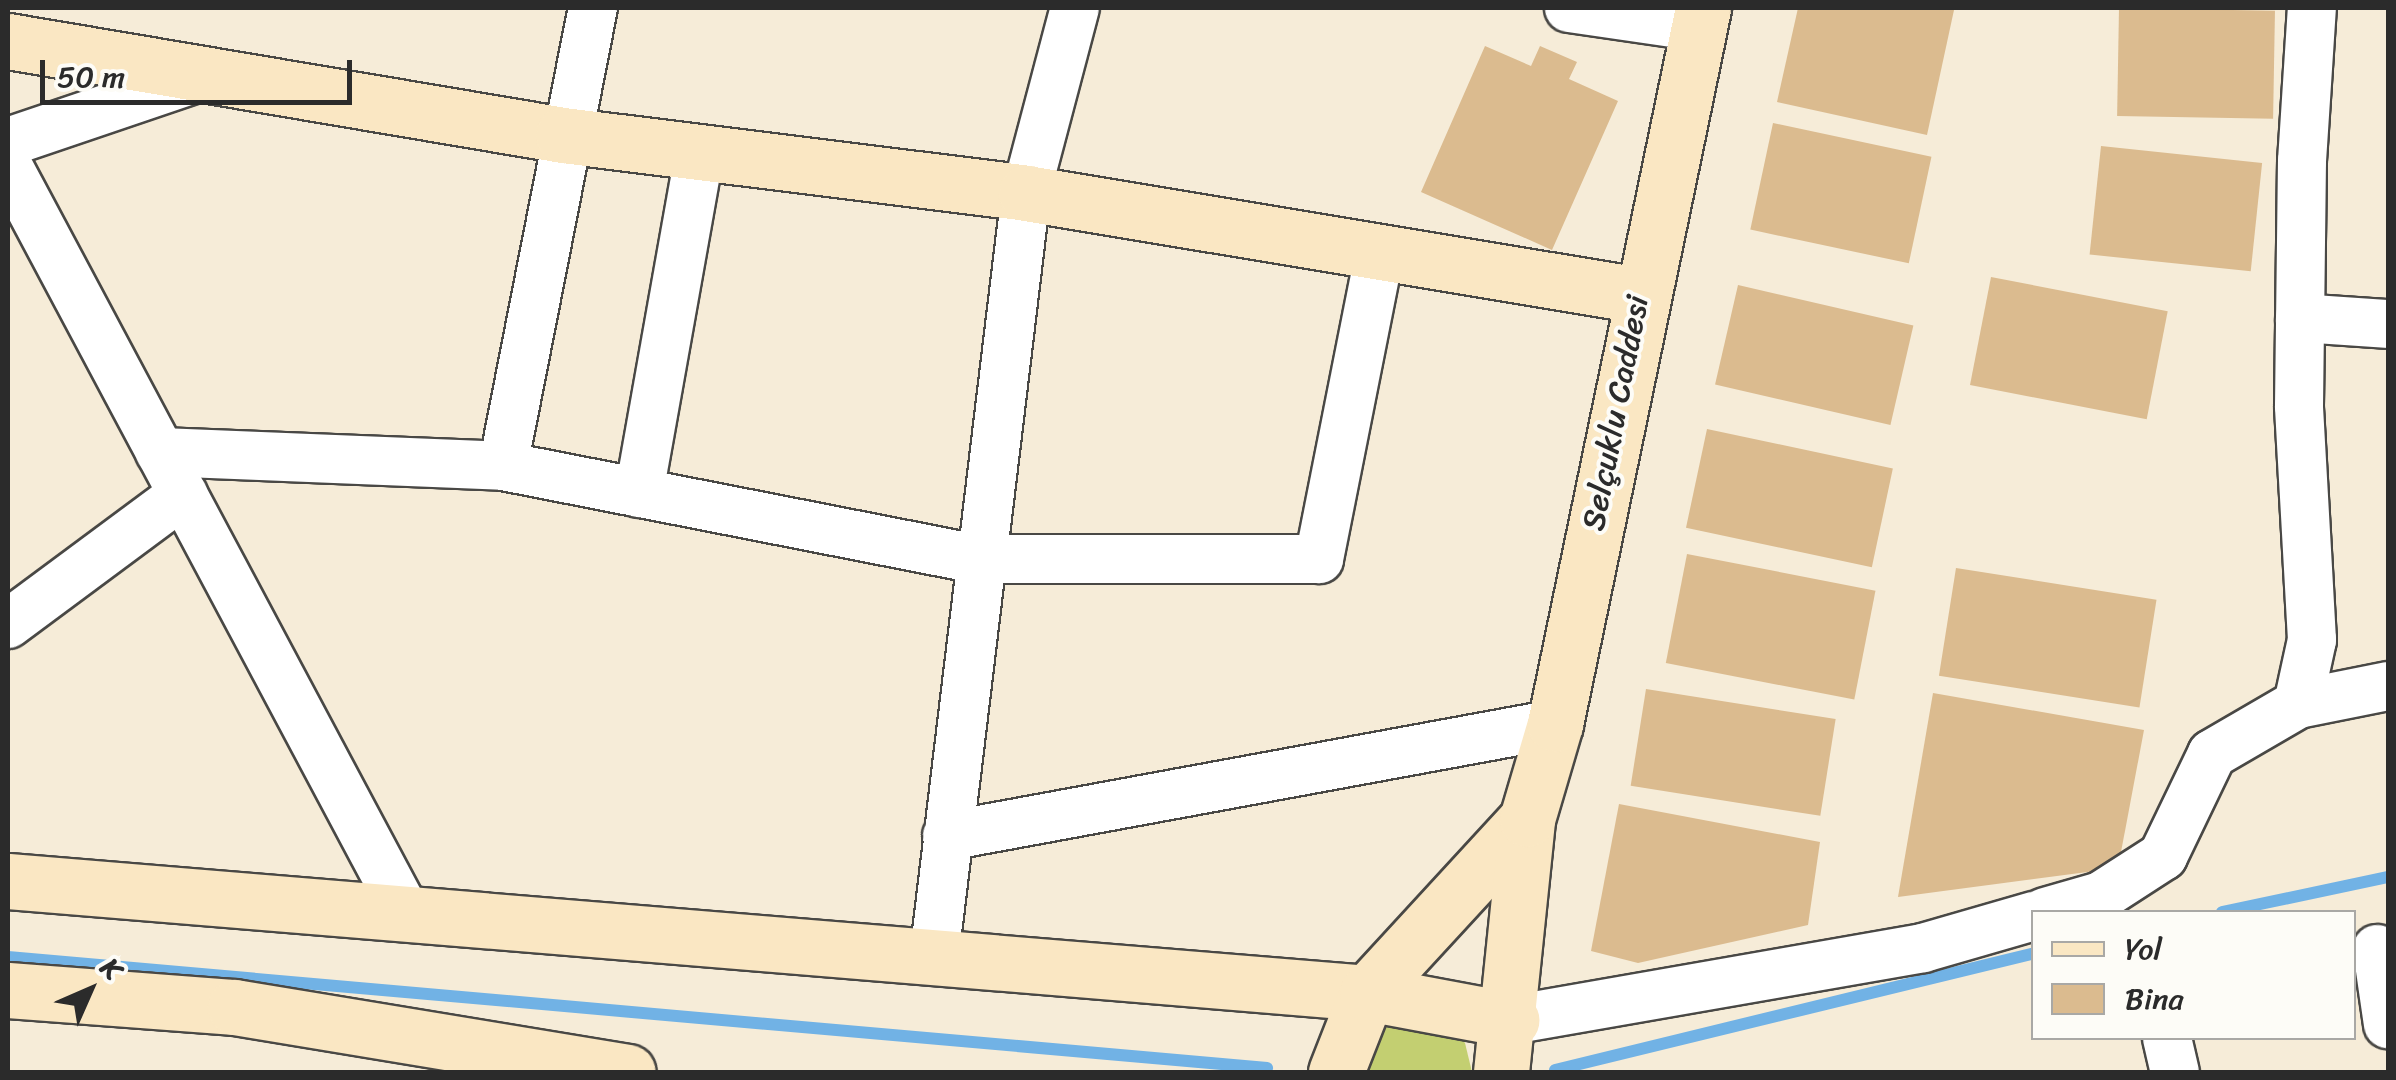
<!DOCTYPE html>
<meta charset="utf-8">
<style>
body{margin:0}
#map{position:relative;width:2396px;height:1080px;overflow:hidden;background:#f6ecd8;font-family:Sriracha,sans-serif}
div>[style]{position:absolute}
.green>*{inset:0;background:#c3cf71}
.stream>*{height:12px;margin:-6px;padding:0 6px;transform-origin:6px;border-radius:6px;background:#71b2e5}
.building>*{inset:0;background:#dbbb8f;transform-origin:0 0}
.roads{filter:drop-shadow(2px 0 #494845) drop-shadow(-2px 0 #494845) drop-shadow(0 2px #494845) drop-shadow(0 -2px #494845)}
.street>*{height:48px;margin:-24px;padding:0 24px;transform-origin:24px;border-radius:24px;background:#fff}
.secondary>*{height:55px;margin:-27.5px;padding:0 27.5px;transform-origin:27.5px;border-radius:27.5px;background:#fae7c3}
span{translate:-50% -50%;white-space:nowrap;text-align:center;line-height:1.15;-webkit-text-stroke:8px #fdfcf7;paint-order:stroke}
.street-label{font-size:32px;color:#2b2b2b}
.frame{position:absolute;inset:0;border:10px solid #2b2b2b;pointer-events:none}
.legend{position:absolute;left:2031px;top:910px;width:325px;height:130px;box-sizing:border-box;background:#fdfcf7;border:2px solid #a9a8a5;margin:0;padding:12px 18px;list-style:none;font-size:30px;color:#2b2b2b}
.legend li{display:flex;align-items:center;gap:20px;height:50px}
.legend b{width:50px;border:2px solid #a9a8a5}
.north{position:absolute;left:40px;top:940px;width:100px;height:100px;-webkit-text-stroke:8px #fdfcf7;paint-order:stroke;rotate:45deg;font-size:28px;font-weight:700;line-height:40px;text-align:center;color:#2b2b2b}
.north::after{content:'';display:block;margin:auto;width:35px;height:45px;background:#2b2b2b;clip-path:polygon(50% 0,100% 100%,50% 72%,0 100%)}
.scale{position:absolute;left:40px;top:60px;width:312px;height:45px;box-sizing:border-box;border:5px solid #2b2b2b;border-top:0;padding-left:12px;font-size:30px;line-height:35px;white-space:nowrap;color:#2b2b2b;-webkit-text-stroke:8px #fdfcf7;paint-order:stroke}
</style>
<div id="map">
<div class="green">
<i style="clip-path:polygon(1398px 1017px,1453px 1027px,1465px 1043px,1472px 1072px,1360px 1072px,1381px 1026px)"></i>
</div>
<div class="stream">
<i style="left:2222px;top:912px;width:170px;rotate:-11.9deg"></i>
<i style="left:8px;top:957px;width:1264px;rotate:5.04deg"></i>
<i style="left:1555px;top:1070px;width:493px;rotate:-13.7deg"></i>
</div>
<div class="building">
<i style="clip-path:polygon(1798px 8px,1954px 10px,1927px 135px,1777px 102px)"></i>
<i style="left:2119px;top:8px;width:156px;height:108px;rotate:1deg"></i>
<i style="clip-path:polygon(1485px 46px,1531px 66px,1540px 46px,1577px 62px,1569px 79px,1618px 101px,1552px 250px,1421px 192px)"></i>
<i style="left:1773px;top:123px;width:162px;height:109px;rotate:12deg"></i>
<i style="left:2101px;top:146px;width:162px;height:109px;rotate:6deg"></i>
<i style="left:1991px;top:277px;width:180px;height:110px;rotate:11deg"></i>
<i style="left:1738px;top:285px;width:180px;height:102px;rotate:13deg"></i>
<i style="left:1707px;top:429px;width:190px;height:101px;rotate:12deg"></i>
<i style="left:1687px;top:554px;width:192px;height:111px;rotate:11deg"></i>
<i style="left:1956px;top:568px;width:203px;height:109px;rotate:9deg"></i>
<i style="left:1646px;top:689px;width:192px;height:98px;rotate:9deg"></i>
<i style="clip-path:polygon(1933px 693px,2144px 730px,2118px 868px,1898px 897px)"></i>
<i style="clip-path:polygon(1619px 804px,1820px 842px,1808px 925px,1638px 963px,1591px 951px)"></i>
</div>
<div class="roads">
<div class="street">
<i style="left:1569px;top:8px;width:131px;rotate:8.3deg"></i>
<i style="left:8px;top:142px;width:200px;rotate:-18.7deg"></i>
<i style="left:8px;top:166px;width:851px;rotate:61.96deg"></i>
<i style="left:2300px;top:318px;width:88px;rotate:3.9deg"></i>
<i style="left:160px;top:452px;width:343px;rotate:2.3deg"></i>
<i style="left:503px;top:466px;width:484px;rotate:11.1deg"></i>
<i style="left:978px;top:559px;width:341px"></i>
<i style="left:1319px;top:559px;width:314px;rotate:-78.8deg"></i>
<i style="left:503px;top:466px;width:467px;rotate:-78.9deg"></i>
<i style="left:639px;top:493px;width:346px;rotate:-79.9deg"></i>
<i style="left:8px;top:624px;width:218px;rotate:-36.6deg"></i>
<i style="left:2298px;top:704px;width:92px;rotate:-11.3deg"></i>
<i style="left:947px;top:836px;width:618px;rotate:-10.44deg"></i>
<i style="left:2045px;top:912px;width:58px;rotate:-15.9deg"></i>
<i style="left:2101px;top:896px;width:74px;rotate:-32.8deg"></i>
<i style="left:2163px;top:856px;width:113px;rotate:-64.3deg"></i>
<i style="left:2212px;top:754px;width:99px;rotate:-30.2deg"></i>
<i style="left:2298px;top:704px;width:66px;rotate:-77.7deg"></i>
<i style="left:2312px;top:640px;width:234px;rotate:-93.2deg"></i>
<i style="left:2299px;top:406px;width:245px;rotate:-89.3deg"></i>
<i style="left:2302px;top:161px;width:153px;rotate:-86.3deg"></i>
<i style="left:2377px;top:949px;width:76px;rotate:81.7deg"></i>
<i style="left:934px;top:957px;width:770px;rotate:-83.13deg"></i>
<i style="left:1026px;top:193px;width:191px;rotate:-75.2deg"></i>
<i style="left:1511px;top:1020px;width:418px;rotate:-9.9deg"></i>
<i style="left:1923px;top:948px;width:116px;rotate:-16.1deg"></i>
<i style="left:2167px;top:1038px;width:35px;rotate:77deg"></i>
</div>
<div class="secondary">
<i style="left:8px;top:41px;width:563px;rotate:9.61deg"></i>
<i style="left:563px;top:135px;width:467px;rotate:7.1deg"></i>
<i style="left:1026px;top:193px;width:621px;rotate:9.45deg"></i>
<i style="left:8px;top:881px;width:1364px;rotate:4.71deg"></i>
<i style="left:1367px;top:993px;width:147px;rotate:10.6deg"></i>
<i style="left:8px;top:990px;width:228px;rotate:4.3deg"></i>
<i style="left:235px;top:1007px;width:398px;rotate:9.4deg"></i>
<i style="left:1336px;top:1072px;width:85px;rotate:-68.6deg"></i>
<i style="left:1367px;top:993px;width:236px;rotate:-47.4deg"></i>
<i style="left:1501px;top:1072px;width:254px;rotate:-84.1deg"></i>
<i style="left:1527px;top:819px;width:99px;rotate:-73.6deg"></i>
<i style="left:1555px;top:724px;width:731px;rotate:-78.32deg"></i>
</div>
</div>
<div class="street-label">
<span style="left:1616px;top:413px;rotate:-79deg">Selçuklu Caddesi</span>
</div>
<div class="frame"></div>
<ul class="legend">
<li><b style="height:12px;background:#fae7c3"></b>Yol</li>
<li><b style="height:28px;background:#dbbb8f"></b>Bina</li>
</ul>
<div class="north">K</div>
<div class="scale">50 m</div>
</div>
